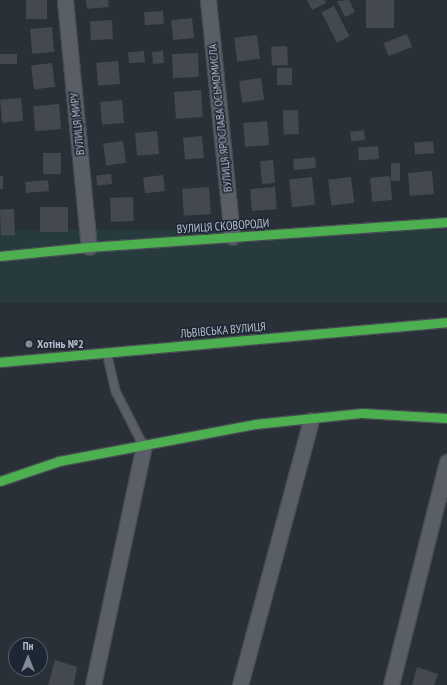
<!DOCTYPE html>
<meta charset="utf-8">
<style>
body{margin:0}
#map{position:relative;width:447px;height:685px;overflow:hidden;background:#2a3038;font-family:"PT Sans Narrow",sans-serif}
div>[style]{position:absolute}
.green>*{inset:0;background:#273a3e;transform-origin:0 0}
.building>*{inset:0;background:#444950;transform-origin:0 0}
.roads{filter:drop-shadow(1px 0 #484c53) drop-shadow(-1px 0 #484c53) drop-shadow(0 1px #484c53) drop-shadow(0 -1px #484c53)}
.lane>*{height:8px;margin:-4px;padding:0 4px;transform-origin:4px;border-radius:4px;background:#5a5e66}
.street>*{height:15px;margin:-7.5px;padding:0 7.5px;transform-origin:7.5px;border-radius:7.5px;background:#5a5e66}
.fast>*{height:9px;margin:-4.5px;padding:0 4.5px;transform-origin:4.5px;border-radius:4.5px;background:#4caf50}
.dots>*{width:11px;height:11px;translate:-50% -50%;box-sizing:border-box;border:2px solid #1d2633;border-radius:50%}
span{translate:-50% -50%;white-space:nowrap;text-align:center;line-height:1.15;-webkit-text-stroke:3px #1d2633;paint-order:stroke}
.street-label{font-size:12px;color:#b4bcc9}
.poi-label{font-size:12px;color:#b4bcc9;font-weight:700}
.left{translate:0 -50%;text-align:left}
.north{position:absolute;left:8px;top:637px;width:40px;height:40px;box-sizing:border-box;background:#1d2633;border:1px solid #59626f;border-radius:50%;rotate:0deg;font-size:11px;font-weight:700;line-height:16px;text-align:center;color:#b4bcc9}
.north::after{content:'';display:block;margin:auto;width:14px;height:18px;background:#848b96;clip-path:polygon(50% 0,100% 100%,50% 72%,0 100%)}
</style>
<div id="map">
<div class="green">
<i style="left:447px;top:230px;width:73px;height:449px;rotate:90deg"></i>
</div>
<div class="building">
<i style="left:26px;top:0;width:21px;height:19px"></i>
<i style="clip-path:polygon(86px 0,108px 0,109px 7px,87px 9px)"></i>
<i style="clip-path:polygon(307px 0,325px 0,326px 3px,312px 10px)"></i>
<i style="clip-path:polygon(349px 0,355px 12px,345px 17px,337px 1px)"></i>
<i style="left:366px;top:0;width:28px;height:28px"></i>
<i style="left:334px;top:6px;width:34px;height:14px;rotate:63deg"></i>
<i style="left:163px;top:11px;width:13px;height:19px;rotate:86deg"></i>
<i style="left:192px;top:18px;width:20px;height:21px;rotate:84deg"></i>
<i style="left:112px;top:20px;width:19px;height:22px;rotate:87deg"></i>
<i style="left:52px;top:27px;width:25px;height:22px;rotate:85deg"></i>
<i style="left:407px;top:34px;width:14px;height:25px;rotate:69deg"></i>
<i style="left:257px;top:35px;width:24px;height:23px;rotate:83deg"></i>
<i style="left:287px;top:46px;width:19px;height:16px;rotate:87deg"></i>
<i style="left:144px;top:51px;width:11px;height:16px;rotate:85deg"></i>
<i style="left:163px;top:51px;width:12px;height:11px;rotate:85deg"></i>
<i style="left:198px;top:53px;width:24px;height:26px;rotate:88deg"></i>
<i style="left:0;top:54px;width:17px;height:10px"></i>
<i style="left:118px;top:61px;width:23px;height:22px;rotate:85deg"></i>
<i style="left:52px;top:63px;width:24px;height:21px;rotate:83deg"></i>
<i style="left:292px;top:68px;width:17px;height:15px;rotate:90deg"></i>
<i style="left:261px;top:78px;width:22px;height:22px;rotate:82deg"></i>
<i style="left:201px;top:90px;width:27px;height:27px;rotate:86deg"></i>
<i style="left:21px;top:98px;width:23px;height:21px;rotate:85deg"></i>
<i style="left:122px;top:100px;width:23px;height:22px;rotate:85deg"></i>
<i style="left:59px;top:104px;width:25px;height:26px;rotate:85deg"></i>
<i style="left:298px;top:110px;width:24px;height:15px;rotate:88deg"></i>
<i style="left:267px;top:121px;width:24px;height:24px;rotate:85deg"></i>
<i style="left:364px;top:130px;width:10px;height:14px;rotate:84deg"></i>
<i style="left:157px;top:131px;width:23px;height:22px;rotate:85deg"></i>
<i style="left:202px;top:136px;width:22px;height:19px;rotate:85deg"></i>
<i style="left:123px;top:141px;width:22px;height:20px;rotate:82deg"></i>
<i style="left:433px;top:141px;width:12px;height:19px;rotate:85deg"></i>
<i style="left:378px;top:146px;width:13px;height:20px;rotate:86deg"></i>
<i style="left:43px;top:153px;width:18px;height:21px"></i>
<i style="left:315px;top:157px;width:11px;height:22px;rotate:85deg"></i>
<i style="left:273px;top:160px;width:23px;height:13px;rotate:85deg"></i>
<i style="left:391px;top:163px;width:9px;height:18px"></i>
<i style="left:432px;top:171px;width:23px;height:24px;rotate:85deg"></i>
<i style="left:111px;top:174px;width:10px;height:15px;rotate:84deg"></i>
<i style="left:163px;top:175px;width:16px;height:20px;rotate:83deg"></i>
<i style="left:0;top:176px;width:3px;height:13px"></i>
<i style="left:390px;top:176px;width:24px;height:20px;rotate:85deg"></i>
<i style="left:312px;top:177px;width:28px;height:23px;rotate:84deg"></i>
<i style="left:351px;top:177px;width:26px;height:23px;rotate:83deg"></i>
<i style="left:48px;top:180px;width:11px;height:23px;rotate:85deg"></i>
<i style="left:209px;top:187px;width:27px;height:27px;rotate:86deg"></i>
<i style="left:275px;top:187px;width:22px;height:25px;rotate:85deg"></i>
<i style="left:133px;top:197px;width:24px;height:23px;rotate:88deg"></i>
<i style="left:40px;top:207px;width:28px;height:25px"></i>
<i style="left:14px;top:209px;width:26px;height:14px;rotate:88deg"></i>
<i style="clip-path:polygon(55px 660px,77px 667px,74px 685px,48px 685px)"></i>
<i style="clip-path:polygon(417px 667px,438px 674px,434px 685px,412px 685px)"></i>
</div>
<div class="roads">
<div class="lane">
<i style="left:107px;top:354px;width:39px;rotate:77deg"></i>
<i style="left:116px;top:392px;width:59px;rotate:63deg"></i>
</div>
<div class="street">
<i style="left:65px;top:0;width:248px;rotate:84.5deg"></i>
<i style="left:208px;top:0;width:238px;rotate:84.2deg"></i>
<i style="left:93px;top:685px;width:244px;rotate:-78deg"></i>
<i style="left:240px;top:685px;width:274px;rotate:-75deg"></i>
<i style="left:391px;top:685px;width:230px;rotate:-75.9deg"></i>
</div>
<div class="fast">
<i style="left:0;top:256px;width:89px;rotate:-5.8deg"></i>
<i style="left:89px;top:247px;width:359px;rotate:-4deg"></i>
<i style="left:0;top:362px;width:449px;rotate:-5.1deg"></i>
<i style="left:0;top:481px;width:62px;rotate:-18.7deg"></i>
<i style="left:59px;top:461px;width:199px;rotate:-10.7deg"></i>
<i style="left:255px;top:424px;width:108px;rotate:-5.9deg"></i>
<i style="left:362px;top:413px;width:85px;rotate:3.4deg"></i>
</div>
</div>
<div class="dots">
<i style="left:29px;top:344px;background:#848b96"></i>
</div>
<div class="street-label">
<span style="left:220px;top:118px;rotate:-96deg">ВУЛИЦЯ ЯРОСЛАВА ОСЬМОМИСЛА</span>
<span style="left:77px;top:124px;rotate:-96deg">ВУЛИЦЯ МИРУ</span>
<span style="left:223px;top:226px;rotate:-4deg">ВУЛИЦЯ СКОВОРОДИ</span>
<span style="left:223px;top:330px;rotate:-5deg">ЛЬВІВСЬКА ВУЛИЦЯ</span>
</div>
<div class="poi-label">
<span class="left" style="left:37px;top:344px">Хотінь №2</span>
</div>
<div class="north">Пн</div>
</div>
